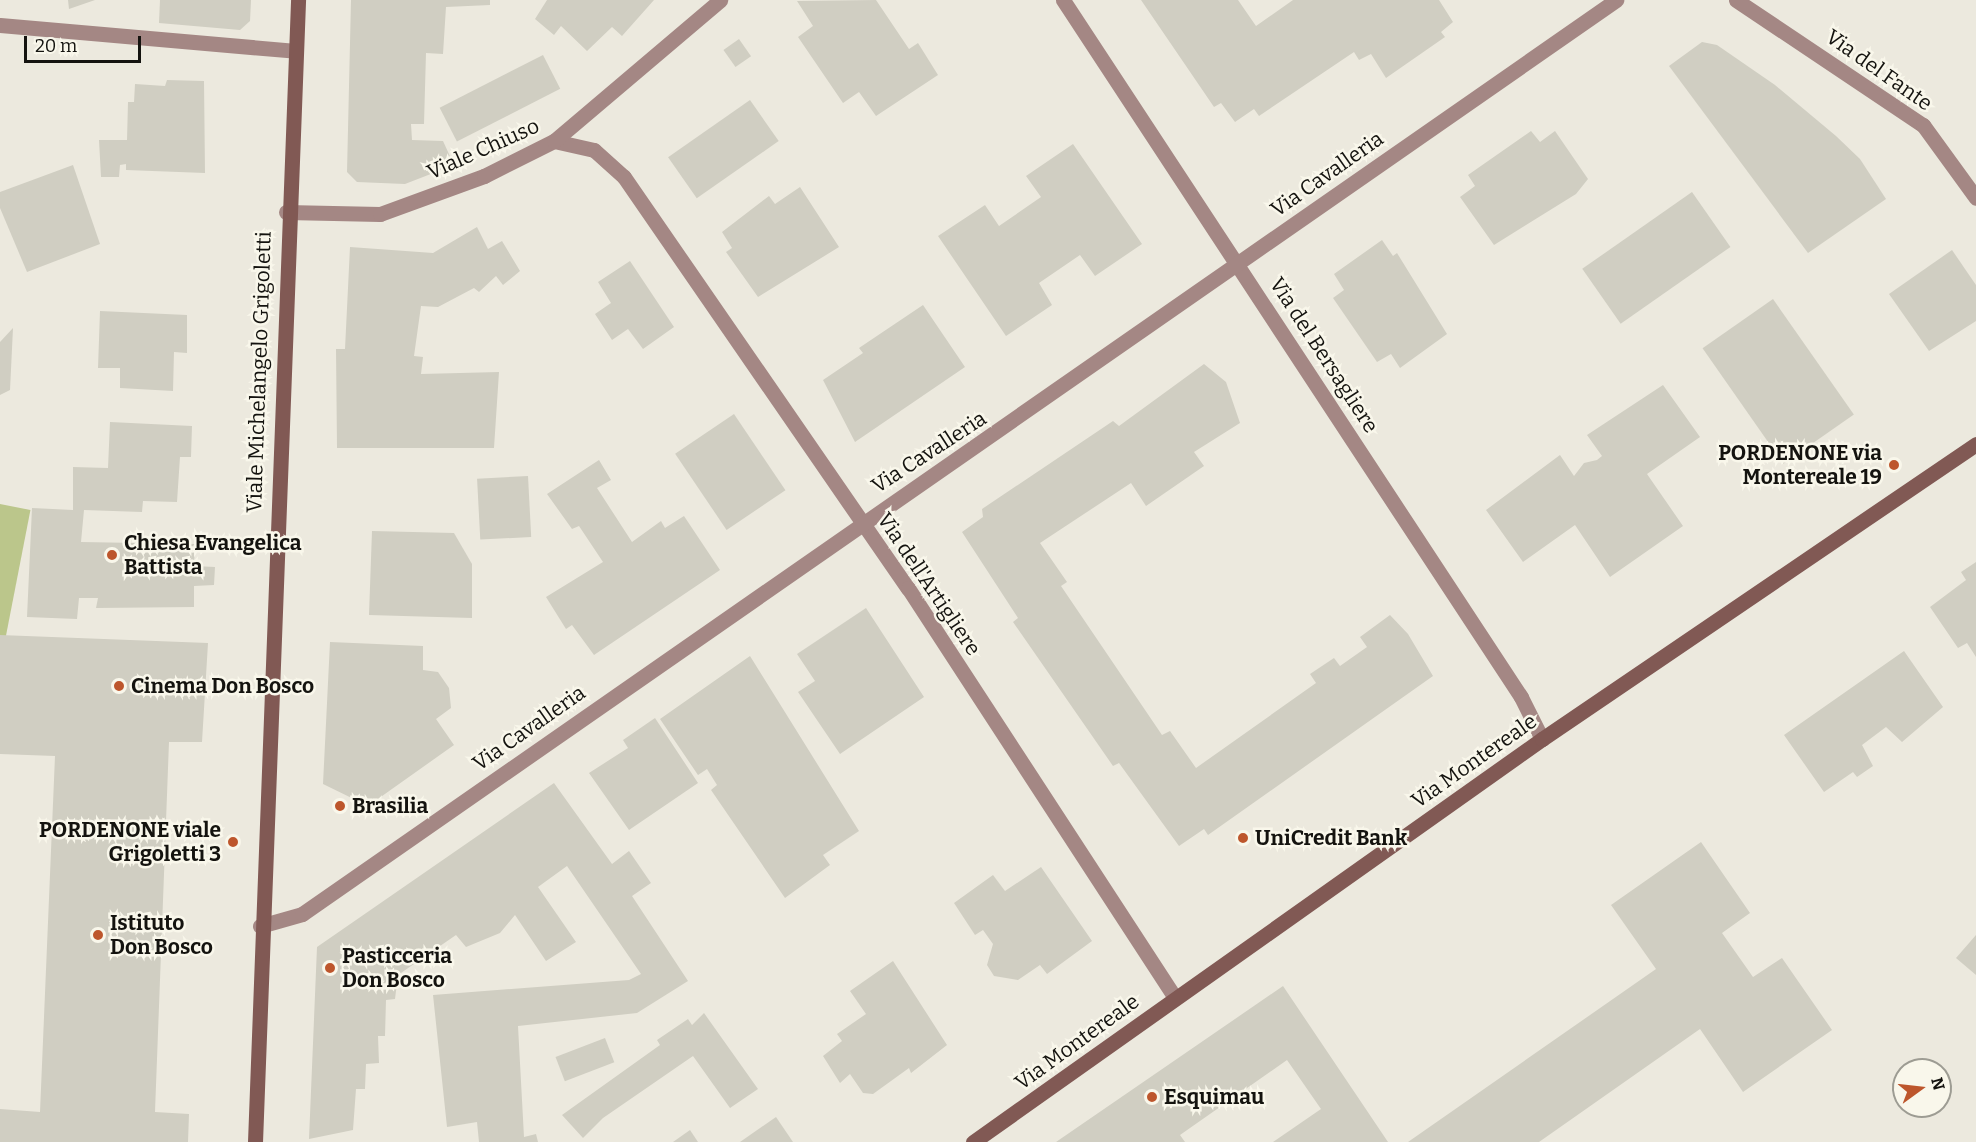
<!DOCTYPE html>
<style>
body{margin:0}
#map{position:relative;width:1976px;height:1142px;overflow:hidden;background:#ece9de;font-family:Bitter,serif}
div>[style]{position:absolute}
.green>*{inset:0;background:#bbc68b;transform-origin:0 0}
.building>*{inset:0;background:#d0cec2;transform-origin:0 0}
.street>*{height:15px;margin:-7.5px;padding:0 7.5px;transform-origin:7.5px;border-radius:7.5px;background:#a48784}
.secondary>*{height:15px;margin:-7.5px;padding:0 7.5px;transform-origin:7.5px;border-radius:7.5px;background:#815954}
.dots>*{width:16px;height:16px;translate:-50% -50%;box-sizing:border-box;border:3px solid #f9f7eb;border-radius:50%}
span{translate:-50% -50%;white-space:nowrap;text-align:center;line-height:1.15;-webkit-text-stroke:5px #f9f7eb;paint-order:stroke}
.street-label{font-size:21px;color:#14130f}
.poi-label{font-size:21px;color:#14130f;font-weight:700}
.right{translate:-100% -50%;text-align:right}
.left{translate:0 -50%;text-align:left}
.north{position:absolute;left:1892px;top:1058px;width:60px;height:60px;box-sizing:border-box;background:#f9f7eb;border:2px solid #9d9c93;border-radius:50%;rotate:75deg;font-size:16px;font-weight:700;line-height:24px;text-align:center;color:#14130f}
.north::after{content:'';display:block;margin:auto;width:21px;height:27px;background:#bd562c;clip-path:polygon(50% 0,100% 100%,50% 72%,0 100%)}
.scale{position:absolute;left:24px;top:36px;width:117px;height:27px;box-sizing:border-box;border:3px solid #14130f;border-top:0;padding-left:8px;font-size:18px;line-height:21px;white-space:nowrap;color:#14130f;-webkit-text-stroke:4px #f9f7eb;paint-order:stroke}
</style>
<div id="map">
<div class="green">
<i style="left:0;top:504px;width:31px;height:131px;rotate:11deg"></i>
</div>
<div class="building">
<i style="clip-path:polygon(68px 0,95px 0,69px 9px)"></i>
<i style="clip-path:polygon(160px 0,251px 0,250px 21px,240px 30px,159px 23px)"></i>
<i style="clip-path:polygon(351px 0,490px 0,490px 5px,446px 7px,443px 54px,426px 53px,424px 124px,411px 124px,412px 140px,443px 141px,454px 165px,405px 184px,357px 182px,347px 172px)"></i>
<i style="clip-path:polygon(547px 0,654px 0,622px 36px,612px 27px,587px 51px,561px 26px,554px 35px,535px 19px)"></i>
<i style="clip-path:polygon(876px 0,909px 49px,918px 43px,938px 75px,876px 116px,859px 92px,843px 103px,798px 37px,813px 26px,797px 1px)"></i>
<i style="clip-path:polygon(1141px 0,1238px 0,1256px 26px,1293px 0,1439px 0,1453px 22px,1441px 32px,1445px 37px,1386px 78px,1371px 54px,1359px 60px,1354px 52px,1259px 116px,1254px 109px,1235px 122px,1221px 103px,1214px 107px)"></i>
<i style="left:739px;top:39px;width:21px;height:19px;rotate:55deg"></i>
<i style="clip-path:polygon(1702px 42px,1717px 45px,1775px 85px,1836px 136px,1860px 159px,1886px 199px,1808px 253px,1669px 66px)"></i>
<i style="left:543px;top:55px;width:38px;height:116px;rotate:63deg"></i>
<i style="clip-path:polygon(167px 80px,204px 81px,205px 173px,126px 170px,126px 164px,120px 165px,119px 177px,101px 177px,99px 140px,127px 140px,128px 102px,134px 102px,135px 84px,165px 86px)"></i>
<i style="left:750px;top:100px;width:50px;height:100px;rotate:55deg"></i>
<i style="clip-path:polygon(1531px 131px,1540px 142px,1555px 131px,1588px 179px,1576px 194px,1494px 245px,1460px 197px,1475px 186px,1468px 175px)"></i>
<i style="clip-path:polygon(1073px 144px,1142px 244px,1095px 276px,1080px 255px,1039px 283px,1052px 305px,1006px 336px,938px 236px,985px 205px,999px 226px,1041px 197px,1026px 176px)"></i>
<i style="clip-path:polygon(73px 165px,100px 244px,27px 272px,0 208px,0 192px)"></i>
<i style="clip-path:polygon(800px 187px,839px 247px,758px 297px,726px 252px,732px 248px,722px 232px,769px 196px,775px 204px)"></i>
<i style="left:1692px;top:192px;width:67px;height:134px;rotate:55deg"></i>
<i style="clip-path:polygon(477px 227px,488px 249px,502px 241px,520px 271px,503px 285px,496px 276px,479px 292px,474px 288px,438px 307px,421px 306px,414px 356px,423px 357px,421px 374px,499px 372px,494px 448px,337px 448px,336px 349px,345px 349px,350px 247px,433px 253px)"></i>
<i style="clip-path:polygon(1382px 240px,1393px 256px,1397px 253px,1447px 334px,1400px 368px,1391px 354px,1377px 362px,1333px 298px,1344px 290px,1334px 274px)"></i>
<i style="clip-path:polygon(1952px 250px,1976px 285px,1976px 321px,1929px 351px,1889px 294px)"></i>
<i style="clip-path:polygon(630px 261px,674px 327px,643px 349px,628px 329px,612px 340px,595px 314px,611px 303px,598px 282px)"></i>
<i style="left:1773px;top:299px;width:141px;height:86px;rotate:55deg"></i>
<i style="clip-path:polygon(923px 305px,965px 367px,855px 442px,823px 380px,863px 353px,859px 348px)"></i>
<i style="clip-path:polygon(100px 311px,187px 315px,187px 353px,174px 352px,173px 391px,120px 388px,120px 368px,98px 368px)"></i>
<i style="clip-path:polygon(13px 328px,10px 390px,0 395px,0 342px)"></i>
<i style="clip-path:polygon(1204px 364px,1226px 382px,1240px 423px,1194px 452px,1204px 466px,1146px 506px,1131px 483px,1040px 543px,1067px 582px,1061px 586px,1162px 735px,1170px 731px,1196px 768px,1316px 683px,1310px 674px,1334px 658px,1340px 666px,1367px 647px,1360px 637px,1390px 615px,1408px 634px,1433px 676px,1208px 835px,1204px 829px,1179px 846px,1119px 763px,1113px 766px,1013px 622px,1018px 618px,962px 532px,983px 517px,982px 509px,1113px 421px,1119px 426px)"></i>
<i style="clip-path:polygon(1663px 385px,1700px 437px,1647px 474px,1683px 526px,1610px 577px,1575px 525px,1523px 562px,1486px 510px,1560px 455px,1574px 476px,1584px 463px,1597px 460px,1602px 456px,1587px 435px)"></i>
<i style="left:734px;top:414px;width:92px;height:71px;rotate:56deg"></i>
<i style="clip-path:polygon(110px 422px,192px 426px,191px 457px,180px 457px,177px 502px,143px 501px,142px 512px,84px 510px,81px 542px,195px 544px,194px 566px,215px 567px,214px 585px,194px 586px,194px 607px,96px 608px,98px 598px,79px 598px,77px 619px,27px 617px,32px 508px,73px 510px,73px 467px,108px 468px)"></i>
<i style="clip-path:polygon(599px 460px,611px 480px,597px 488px,632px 542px,661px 521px,665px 528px,684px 516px,720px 570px,594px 655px,572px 625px,566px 629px,546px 597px,603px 562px,579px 526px,572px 529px,547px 494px)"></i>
<i style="left:528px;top:476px;width:61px;height:51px;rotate:87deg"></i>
<i style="clip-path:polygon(372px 531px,454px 533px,472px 564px,472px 618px,369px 615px)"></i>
<i style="clip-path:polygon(1976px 562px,1976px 657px,1967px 643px,1958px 648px,1930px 607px,1966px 580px,1961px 572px)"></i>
<i style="clip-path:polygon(866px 608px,924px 697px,840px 754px,798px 692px,815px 681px,797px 654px)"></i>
<i style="clip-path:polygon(0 635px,208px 643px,202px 742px,169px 742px,155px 1112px,189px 1114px,188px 1142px,0 1142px,0 1109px,40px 1112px,55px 756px,0 754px)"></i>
<i style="clip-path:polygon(330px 642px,423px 646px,423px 670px,438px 672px,449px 688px,451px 708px,436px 719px,454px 745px,368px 806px,323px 784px)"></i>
<i style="clip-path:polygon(1904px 651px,1943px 707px,1902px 742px,1886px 727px,1862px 745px,1873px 766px,1857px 777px,1853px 772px,1824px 792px,1784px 735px)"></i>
<i style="clip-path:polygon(750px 656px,859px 831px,823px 855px,830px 865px,785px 898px,711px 790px,717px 785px,707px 769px,698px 775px,660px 719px)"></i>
<i style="clip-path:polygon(655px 718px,698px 783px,629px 830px,589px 773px,628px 748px,623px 740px)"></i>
<i style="clip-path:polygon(554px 783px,612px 864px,629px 851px,651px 883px,632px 896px,688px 981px,637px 1013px,518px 1026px,524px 1137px,536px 1134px,538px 1142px,479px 1142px,477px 1122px,447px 1127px,433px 995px,629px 980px,641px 974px,567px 866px,538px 887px,576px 942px,546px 961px,515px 915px,500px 933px,466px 947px,456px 935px,398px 975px,395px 999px,386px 1000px,385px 1036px,378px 1036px,379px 1063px,366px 1064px,365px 1089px,356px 1089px,353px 1130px,309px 1139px,317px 947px)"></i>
<i style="clip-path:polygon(1701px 842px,1750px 913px,1722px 933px,1753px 977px,1782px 958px,1832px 1030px,1743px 1092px,1700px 1029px,1539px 1142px,1408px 1142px,1656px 969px,1611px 905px)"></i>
<i style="clip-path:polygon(1041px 867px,1092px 941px,1047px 974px,1040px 965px,1018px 980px,994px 976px,987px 965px,993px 944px,983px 930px,975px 935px,954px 903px,993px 875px,1005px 891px)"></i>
<i style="clip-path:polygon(1976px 935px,1976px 975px,1956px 958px)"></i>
<i style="clip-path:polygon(893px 961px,947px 1045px,911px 1073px,909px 1068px,873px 1094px,863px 1093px,850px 1074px,840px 1083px,823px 1056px,842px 1041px,837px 1034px,866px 1014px,850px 991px)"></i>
<i style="clip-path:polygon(1283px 986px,1388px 1142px,1273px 1142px,1321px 1109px,1287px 1060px,1180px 1135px,1185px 1142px,1056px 1142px)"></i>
<i style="clip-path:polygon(704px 1013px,758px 1089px,730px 1108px,693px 1056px,603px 1118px,583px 1138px,562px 1115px,660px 1045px,657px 1040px,688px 1019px,692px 1025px)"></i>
<i style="left:605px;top:1038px;width:26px;height:53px;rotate:69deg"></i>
<i style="clip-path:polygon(776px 1117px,793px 1142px,740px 1142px)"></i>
<i style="clip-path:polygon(690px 1130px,698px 1142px,673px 1142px)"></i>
</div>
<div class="street">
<i style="left:1063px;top:0;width:834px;rotate:56.69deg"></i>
<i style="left:1521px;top:697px;width:47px;rotate:63.4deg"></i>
<i style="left:1736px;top:0;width:225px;rotate:33.8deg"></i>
<i style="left:1923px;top:125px;width:90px;rotate:54deg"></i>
<i style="left:0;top:25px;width:297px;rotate:5deg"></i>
<i style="left:554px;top:141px;width:41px;rotate:12.7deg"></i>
<i style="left:594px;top:150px;width:40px;rotate:42deg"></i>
<i style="left:624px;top:177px;width:500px;rotate:55.4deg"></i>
<i style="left:908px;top:588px;width:488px;rotate:56.9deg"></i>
<i style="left:286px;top:212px;width:94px;rotate:1.2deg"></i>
<i style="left:380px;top:214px;width:111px;rotate:-20.1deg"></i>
<i style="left:484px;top:176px;width:78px;rotate:-26.6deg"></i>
<i style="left:554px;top:141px;width:218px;rotate:-40.3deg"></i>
<i style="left:260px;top:926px;width:44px;rotate:-15.9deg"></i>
<i style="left:302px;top:914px;width:1601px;rotate:-34.82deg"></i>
</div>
<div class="secondary">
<i style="left:255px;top:1142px;width:1143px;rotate:-87.84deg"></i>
<i style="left:973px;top:1142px;width:697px;rotate:-35.31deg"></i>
<i style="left:1542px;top:739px;width:525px;rotate:-34.2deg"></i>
</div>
<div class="dots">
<i style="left:1894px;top:465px;background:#bd562c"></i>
<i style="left:112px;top:555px;background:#bd562c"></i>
<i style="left:119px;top:686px;background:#bd562c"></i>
<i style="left:340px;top:806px;background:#bd562c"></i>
<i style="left:1243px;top:838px;background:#bd562c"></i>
<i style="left:233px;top:842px;background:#bd562c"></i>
<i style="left:98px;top:935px;background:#bd562c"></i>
<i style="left:330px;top:968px;background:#bd562c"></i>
<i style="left:1152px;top:1097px;background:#bd562c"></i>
</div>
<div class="street-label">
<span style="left:1879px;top:70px;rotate:35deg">Via del Fante</span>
<span style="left:483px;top:149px;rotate:-24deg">Viale Chiuso</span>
<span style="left:1327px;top:174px;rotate:-35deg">Via Cavalleria</span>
<span style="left:1324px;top:355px;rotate:57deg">Via del Bersagliere</span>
<span style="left:259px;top:372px;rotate:-88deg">Viale Michelangelo Grigoletti</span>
<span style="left:929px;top:452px;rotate:-33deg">Via Cavalleria</span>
<span style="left:929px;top:584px;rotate:56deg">Via dell'Artigliere</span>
<span style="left:529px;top:728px;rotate:-35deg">Via Cavalleria</span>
<span style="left:1474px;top:761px;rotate:-35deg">Via Montereale</span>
<span style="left:1077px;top:1042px;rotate:-36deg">Via Montereale</span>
</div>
<div class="poi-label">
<span class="right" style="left:1882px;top:465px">PORDENONE via<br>Montereale 19</span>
<span class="left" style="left:124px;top:555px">Chiesa Evangelica<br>Battista</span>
<span class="left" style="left:131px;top:686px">Cinema Don Bosco</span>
<span class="left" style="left:352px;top:806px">Brasilia</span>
<span class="right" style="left:221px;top:842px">PORDENONE viale<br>Grigoletti 3</span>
<span class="left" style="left:1255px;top:838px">UniCredit Bank</span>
<span class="left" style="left:110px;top:935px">Istituto<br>Don Bosco</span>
<span class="left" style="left:342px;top:968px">Pasticceria<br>Don Bosco</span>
<span class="left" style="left:1164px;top:1097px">Esquimau</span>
</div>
<div class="north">N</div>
<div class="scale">20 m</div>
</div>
